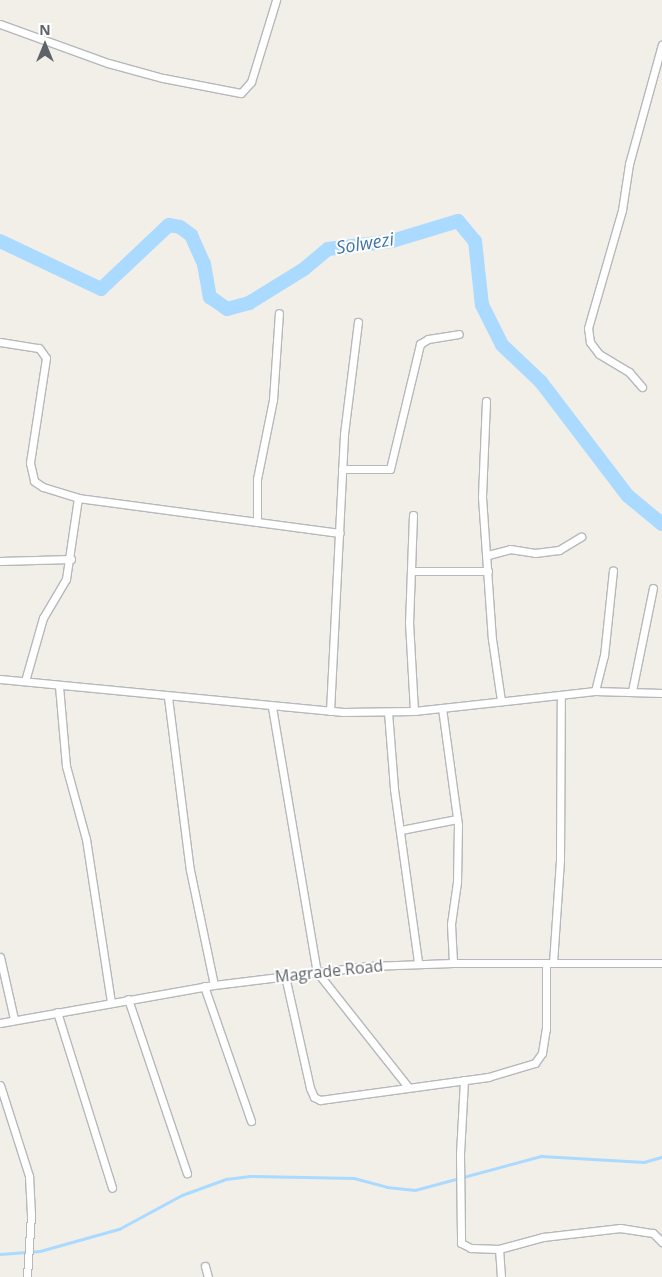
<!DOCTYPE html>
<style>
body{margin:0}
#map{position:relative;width:662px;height:1277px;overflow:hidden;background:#f1efe8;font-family:"Open Sans",sans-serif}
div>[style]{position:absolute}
.stream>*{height:2.5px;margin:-1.25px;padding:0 1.25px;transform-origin:1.25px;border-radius:1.25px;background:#aadaff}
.river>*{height:14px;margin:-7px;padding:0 7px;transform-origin:7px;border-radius:7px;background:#aadaff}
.roads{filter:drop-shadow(1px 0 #b5b8bc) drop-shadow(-1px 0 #b5b8bc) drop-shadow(0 1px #b5b8bc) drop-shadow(0 -1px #b5b8bc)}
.minor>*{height:7px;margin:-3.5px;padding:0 3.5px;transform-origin:3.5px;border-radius:3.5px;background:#fff}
span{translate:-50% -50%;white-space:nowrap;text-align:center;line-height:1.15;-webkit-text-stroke:4px #fff;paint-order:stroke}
.street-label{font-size:16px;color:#5f6368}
.water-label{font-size:18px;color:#4174aa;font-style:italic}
.north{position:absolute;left:20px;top:20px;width:50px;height:50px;-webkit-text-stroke:4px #fff;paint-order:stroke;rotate:0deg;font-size:14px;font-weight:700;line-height:20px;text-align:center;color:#5f6368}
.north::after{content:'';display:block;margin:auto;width:18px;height:22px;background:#5f6368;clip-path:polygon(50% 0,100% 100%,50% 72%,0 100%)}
</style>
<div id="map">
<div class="stream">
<i style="left:0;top:1254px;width:40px;rotate:-4.3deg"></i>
<i style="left:40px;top:1251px;width:82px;rotate:-15.6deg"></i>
<i style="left:119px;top:1229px;width:72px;rotate:-28.4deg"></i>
<i style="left:182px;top:1195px;width:47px;rotate:-20deg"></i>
<i style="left:226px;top:1179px;width:24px;rotate:-7deg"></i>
<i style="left:250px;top:1176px;width:104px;rotate:1.1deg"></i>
<i style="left:354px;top:1178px;width:34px;rotate:15deg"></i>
<i style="left:387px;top:1187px;width:28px;rotate:6deg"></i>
<i style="left:415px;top:1190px;width:131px;rotate:-15.1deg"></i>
<i style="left:541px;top:1156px;width:103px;rotate:3.3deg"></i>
<i style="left:644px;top:1162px;width:19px;rotate:-16deg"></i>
</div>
<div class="river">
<i style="left:0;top:241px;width:112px;rotate:25.4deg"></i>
<i style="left:101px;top:289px;width:93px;rotate:-43.3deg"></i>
<i style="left:169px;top:225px;width:11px;rotate:10deg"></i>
<i style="left:180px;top:227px;width:14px;rotate:36deg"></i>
<i style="left:191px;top:235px;width:32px;rotate:66deg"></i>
<i style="left:204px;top:264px;width:34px;rotate:80deg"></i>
<i style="left:210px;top:297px;width:21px;rotate:35deg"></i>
<i style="left:227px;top:309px;width:23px;rotate:-15deg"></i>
<i style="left:249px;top:303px;width:65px;rotate:-31.7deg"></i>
<i style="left:304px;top:269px;width:31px;rotate:-40deg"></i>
<i style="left:328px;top:249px;width:64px;rotate:-7.1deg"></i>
<i style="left:392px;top:241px;width:69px;rotate:-16.9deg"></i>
<i style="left:458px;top:221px;width:26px;rotate:50deg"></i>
<i style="left:475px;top:241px;width:64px;rotate:83.8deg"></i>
<i style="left:482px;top:305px;width:45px;rotate:63.4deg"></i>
<i style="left:502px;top:345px;width:54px;rotate:43.5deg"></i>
<i style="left:541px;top:382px;width:143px;rotate:52.7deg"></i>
<i style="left:628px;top:496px;width:44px;rotate:39.5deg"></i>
</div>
<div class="roads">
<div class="minor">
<i style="left:0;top:24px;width:115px;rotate:19.9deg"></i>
<i style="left:108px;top:63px;width:57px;rotate:15.3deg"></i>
<i style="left:163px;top:78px;width:79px;rotate:10.9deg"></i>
<i style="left:241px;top:93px;width:15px;rotate:-48deg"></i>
<i style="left:251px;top:82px;width:86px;rotate:-73deg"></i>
<i style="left:0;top:342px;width:39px;rotate:9deg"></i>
<i style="left:39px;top:348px;width:12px;rotate:55deg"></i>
<i style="left:46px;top:358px;width:106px;rotate:98.7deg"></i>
<i style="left:30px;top:463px;width:18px;rotate:77deg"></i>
<i style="left:34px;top:481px;width:11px;rotate:34deg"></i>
<i style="left:43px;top:487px;width:37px;rotate:17deg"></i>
<i style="left:78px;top:498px;width:264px;rotate:7.6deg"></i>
<i style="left:642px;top:387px;width:20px;rotate:-131deg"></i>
<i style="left:629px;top:372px;width:35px;rotate:-149deg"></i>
<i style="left:599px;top:354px;width:15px;rotate:-127deg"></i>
<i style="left:590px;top:342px;width:14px;rotate:-98deg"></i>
<i style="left:588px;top:328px;width:123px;rotate:-73.9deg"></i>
<i style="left:622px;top:210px;width:47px;rotate:-81.3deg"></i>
<i style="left:629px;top:164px;width:124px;rotate:-74.6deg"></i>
<i style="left:486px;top:401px;width:96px;rotate:92.4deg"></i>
<i style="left:482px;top:497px;width:142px;rotate:86deg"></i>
<i style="left:492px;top:639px;width:63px;rotate:81.7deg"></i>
<i style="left:342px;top:469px;width:48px"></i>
<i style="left:390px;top:469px;width:129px;rotate:-76.5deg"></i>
<i style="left:420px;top:344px;width:9px;rotate:-32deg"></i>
<i style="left:428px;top:339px;width:31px;rotate:-9deg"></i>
<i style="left:413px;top:515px;width:107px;rotate:92.1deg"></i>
<i style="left:409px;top:622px;width:89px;rotate:86.8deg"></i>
<i style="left:257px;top:522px;width:43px;rotate:-90deg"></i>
<i style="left:257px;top:479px;width:81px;rotate:-78.6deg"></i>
<i style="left:273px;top:400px;width:87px;rotate:-86.1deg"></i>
<i style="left:488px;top:555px;width:23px;rotate:-15deg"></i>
<i style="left:510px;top:549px;width:25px;rotate:9deg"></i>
<i style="left:535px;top:553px;width:24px;rotate:-7deg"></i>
<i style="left:559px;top:550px;width:26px;rotate:-31deg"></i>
<i style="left:0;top:561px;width:71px;rotate:-1.6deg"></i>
<i style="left:411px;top:571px;width:77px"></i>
<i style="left:0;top:679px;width:345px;rotate:5.5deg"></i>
<i style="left:343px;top:712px;width:71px;rotate:-0.8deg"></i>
<i style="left:414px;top:711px;width:182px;rotate:-6.3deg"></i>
<i style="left:595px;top:691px;width:67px;rotate:1.7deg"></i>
<i style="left:25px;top:681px;width:66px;rotate:-74.1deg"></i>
<i style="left:43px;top:618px;width:45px;rotate:-59.5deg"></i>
<i style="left:66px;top:579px;width:82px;rotate:-81.6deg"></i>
<i style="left:59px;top:686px;width:80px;rotate:85deg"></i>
<i style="left:66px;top:766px;width:76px;rotate:74.7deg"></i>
<i style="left:86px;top:839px;width:165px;rotate:81.3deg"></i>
<i style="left:595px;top:691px;width:36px;rotate:-76deg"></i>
<i style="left:604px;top:656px;width:86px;rotate:-84deg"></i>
<i style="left:632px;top:691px;width:105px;rotate:-78.5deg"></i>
<i style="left:168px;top:697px;width:174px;rotate:82.8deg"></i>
<i style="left:190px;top:870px;width:117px;rotate:78.2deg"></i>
<i style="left:272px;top:707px;width:269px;rotate:80.4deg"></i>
<i style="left:317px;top:972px;width:147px;rotate:51.6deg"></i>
<i style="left:442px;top:708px;width:118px;rotate:82.2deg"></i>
<i style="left:458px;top:825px;width:57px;rotate:91deg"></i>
<i style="left:457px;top:882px;width:42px;rotate:98.1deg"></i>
<i style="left:451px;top:924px;width:39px;rotate:87deg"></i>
<i style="left:330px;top:711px;width:277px;rotate:-87.1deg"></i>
<i style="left:344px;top:434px;width:113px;rotate:-82.9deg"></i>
<i style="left:388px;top:712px;width:77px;rotate:85.5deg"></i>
<i style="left:394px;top:789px;width:176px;rotate:82.1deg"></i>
<i style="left:401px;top:830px;width:57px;rotate:-11.1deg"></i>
<i style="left:0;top:957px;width:64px;rotate:77.3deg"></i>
<i style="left:553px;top:963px;width:103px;rotate:-86.1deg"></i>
<i style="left:560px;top:860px;width:165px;rotate:-89.7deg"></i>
<i style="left:285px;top:976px;width:115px;rotate:77.4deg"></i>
<i style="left:310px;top:1088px;width:10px;rotate:66deg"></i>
<i style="left:314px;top:1097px;width:7px;rotate:27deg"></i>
<i style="left:320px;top:1100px;width:170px;rotate:-7.8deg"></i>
<i style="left:488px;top:1077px;width:49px;rotate:-16.6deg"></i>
<i style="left:535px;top:1063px;width:12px;rotate:-55deg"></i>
<i style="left:542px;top:1053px;width:24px;rotate:-81deg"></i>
<i style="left:546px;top:1029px;width:66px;rotate:-90deg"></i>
<i style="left:204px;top:986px;width:143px;rotate:70.8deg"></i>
<i style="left:128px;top:999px;width:184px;rotate:71.3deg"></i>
<i style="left:57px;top:1012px;width:184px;rotate:72.6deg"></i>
<i style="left:0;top:1023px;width:217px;rotate:-10.1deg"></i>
<i style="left:214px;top:985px;width:156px;rotate:-7deg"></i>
<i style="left:369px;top:966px;width:84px;rotate:-2deg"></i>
<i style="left:453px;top:963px;width:209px"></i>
<i style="left:464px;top:1080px;width:75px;rotate:93.1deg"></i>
<i style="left:460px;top:1155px;width:88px;rotate:89.3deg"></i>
<i style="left:461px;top:1243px;width:11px;rotate:27deg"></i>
<i style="left:471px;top:1248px;width:28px;rotate:2deg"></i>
<i style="left:0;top:1085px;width:96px;rotate:72.3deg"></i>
<i style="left:29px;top:1176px;width:39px;rotate:87deg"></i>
<i style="left:31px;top:1215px;width:62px;rotate:93.7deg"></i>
<i style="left:205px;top:1266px;width:11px;rotate:75deg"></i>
<i style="left:501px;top:1277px;width:28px;rotate:-94deg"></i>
<i style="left:499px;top:1249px;width:46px;rotate:-15.3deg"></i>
<i style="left:543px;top:1237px;width:78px;rotate:-6.7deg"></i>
<i style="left:620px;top:1228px;width:33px;rotate:9deg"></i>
<i style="left:653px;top:1233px;width:13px;rotate:45deg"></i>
</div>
</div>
<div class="street-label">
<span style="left:329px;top:971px;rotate:-6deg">Magrade Road</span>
</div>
<div class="water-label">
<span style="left:365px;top:243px;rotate:-9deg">Solwezi</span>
</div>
<div class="north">N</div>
</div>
